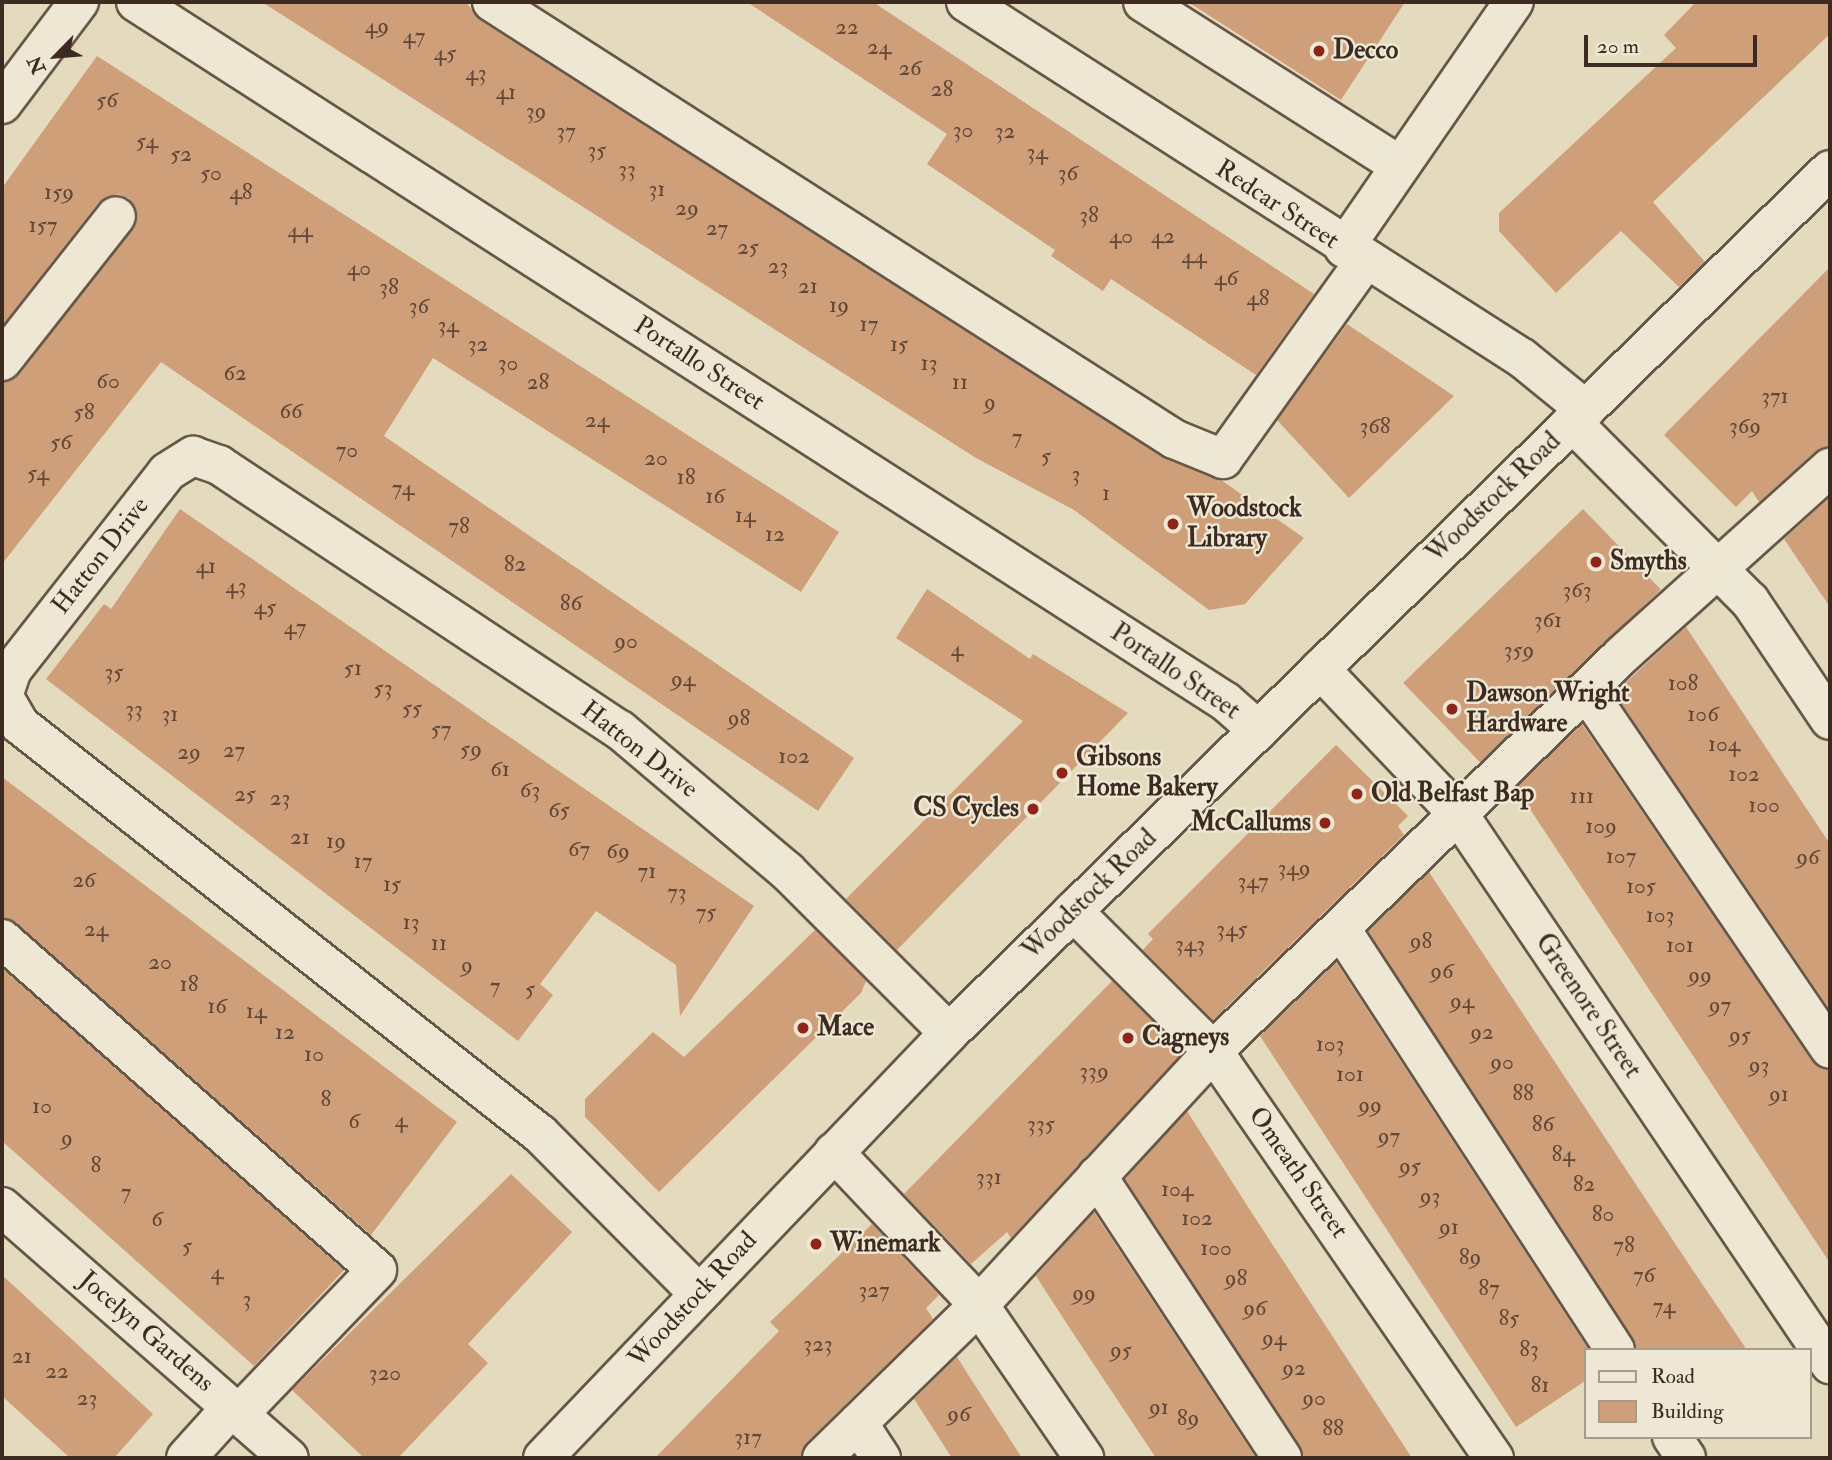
<!DOCTYPE html>
<style>
body{margin:0}
#map{position:relative;width:1832px;height:1460px;overflow:hidden;background:#e4dabd;font-family:"IM FELL Double Pica",serif}
div>[style]{position:absolute}
.building>*{inset:0;background:#cf9f79;transform-origin:0 0}
.roads{filter:drop-shadow(2px 0 #675748) drop-shadow(-2px 0 #675748) drop-shadow(0 2px #675748) drop-shadow(0 -2px #675748)}
.minor>*{height:38px;margin:-19px;padding:0 19px;transform-origin:19px;border-radius:19px;background:#ede7d4}
.dots>*{width:19px;height:19px;translate:-50% -50%;box-sizing:border-box;border:4px solid #ede7d4;border-radius:50%}
span{translate:-50% -50%;white-space:nowrap;text-align:center;line-height:1.15;-webkit-text-stroke:5px #ede7d4;paint-order:stroke}
.number-label{font-size:23px;color:#624837}
.number-label span{-webkit-text-stroke-width:0}
.poi-label{font-size:26px;color:#3d2b21;font-weight:700}
.left{translate:0 -50%;text-align:left}
.right{translate:-100% -50%;text-align:right}
.street-label{font-size:26px;color:#3d2b21}
.frame{position:absolute;inset:0;border:4px solid #3d2b21;pointer-events:none}
.legend{position:absolute;left:1584px;top:1348px;width:228px;height:91px;box-sizing:border-box;background:#ede7d4;border:2px solid #a79c8c;margin:0;padding:9px 12px;list-style:none;font-size:21px;color:#3d2b21}
.legend li{display:flex;align-items:center;gap:14px;height:35px}
.legend b{width:35px;border:2px solid #a79c8c}
.north{position:absolute;left:21px;top:21px;width:70px;height:70px;-webkit-text-stroke:5px #ede7d4;paint-order:stroke;rotate:245deg;font-size:19px;font-weight:700;line-height:28px;text-align:center;color:#3d2b21}
.north::after{content:'';display:block;margin:auto;width:24px;height:32px;background:#3d2b21;clip-path:polygon(50% 0,100% 100%,50% 72%,0 100%)}
.scale{position:absolute;left:1584px;top:35px;width:173px;height:32px;box-sizing:border-box;border:4px solid #3d2b21;border-top:0;padding-left:9px;font-size:21px;line-height:24px;white-space:nowrap;color:#3d2b21;-webkit-text-stroke:5px #ede7d4;paint-order:stroke}
</style>
<div id="map">
<div class="building">
<i style="clip-path:polygon(262px 2px,466px 2px,480px 20px,1162px 457px,1221px 480px,1304px 538px,1245px 604px,1209px 610px,1074px 510px,976px 458px)"></i>
<i style="clip-path:polygon(747px 2px,873px 2px,1314px 294px,1256px 375px,1111px 279px,1103px 291px,1051px 256px,1055px 250px,927px 164px,947px 134px)"></i>
<i style="clip-path:polygon(1188px 2px,1405px 2px,1341px 100px)"></i>
<i style="clip-path:polygon(1696px 2px,1830px 2px,1830px 34px,1653px 202px,1705px 262px,1679px 287px,1621px 231px,1556px 293px,1499px 231px,1499px 213px,1676px 48px,1664px 35px)"></i>
<i style="clip-path:polygon(97px 56px,839px 532px,801px 592px,433px 358px,384px 436px,854px 758px,818px 811px,161px 362px,2px 564px,2px 382px,19px 375px,137px 220px,129px 198px,118px 194px,99px 202px,2px 326px,2px 188px)"></i>
<i style="clip-path:polygon(1830px 267px,1830px 447px,1815px 452px,1759px 502px,1752px 491px,1736px 507px,1664px 435px)"></i>
<i style="clip-path:polygon(1347px 324px,1454px 396px,1349px 498px,1277px 420px)"></i>
<i style="clip-path:polygon(1830px 497px,1830px 607px,1784px 539px)"></i>
<i style="clip-path:polygon(180px 509px,754px 906px,680px 1016px,676px 965px,596px 911px,540px 984px,553px 995px,518px 1041px,46px 679px,104px 604px,111px 609px)"></i>
<i style="left:1583px;top:509px;width:112px;height:250px;rotate:46deg"></i>
<i style="clip-path:polygon(927px 589px,1030px 659px,1033px 654px,1128px 713px,897px 950px,846px 899px,1023px 721px,896px 638px)"></i>
<i style="clip-path:polygon(1686px 627px,1830px 844px,1830px 1010px,1614px 693px)"></i>
<i style="clip-path:polygon(1582px 724px,1812px 1061px,1830px 1071px,1830px 1263px,1516px 788px)"></i>
<i style="clip-path:polygon(1336px 745px,1408px 816px,1398px 826px,1404px 835px,1213px 1020px,1143px 950px,1153px 939px,1148px 934px)"></i>
<i style="clip-path:polygon(2px 777px,457px 1122px,371px 1235px,16px 923px,2px 918px)"></i>
<i style="clip-path:polygon(1429px 872px,1690px 1266px,1747px 1350px,1637px 1350px,1368px 931px)"></i>
<i style="clip-path:polygon(815px 930px,866px 981px,861px 993px,659px 1192px,585px 1117px,585px 1099px,653px 1032px,684px 1057px)"></i>
<i style="clip-path:polygon(1336px 962px,1589px 1350px,1585px 1381px,1516px 1427px,1260px 1036px)"></i>
<i style="clip-path:polygon(2px 968px,344px 1270px,254px 1366px,2px 1141px)"></i>
<i style="clip-path:polygon(1112px 981px,1183px 1052px,1011px 1238px,1007px 1232px,971px 1264px,904px 1194px)"></i>
<i style="clip-path:polygon(1187px 1111px,1248px 1207px,1412px 1458px,1304px 1458px,1125px 1179px)"></i>
<i style="clip-path:polygon(511px 1174px,572px 1232px,468px 1344px,488px 1363px,398px 1458px,364px 1458px,292px 1390px)"></i>
<i style="clip-path:polygon(1094px 1212px,1256px 1458px,1156px 1458px,1067px 1324px,1036px 1276px)"></i>
<i style="clip-path:polygon(872px 1224px,939px 1295px,926px 1308px,933px 1319px,807px 1442px,801px 1458px,655px 1458px,779px 1331px,770px 1322px)"></i>
<i style="clip-path:polygon(2px 1275px,153px 1414px,114px 1458px,70px 1458px,2px 1396px)"></i>
<i style="clip-path:polygon(957px 1357px,969px 1376px,1022px 1458px,952px 1458px,914px 1399px)"></i>
</div>
<div class="roads">
<div class="minor">
<i style="left:136px;top:2px;width:1295px;rotate:32.71deg"></i>
<i style="left:1226px;top:702px;width:43px;rotate:41.2deg"></i>
<i style="left:492px;top:2px;width:810px;rotate:32.65deg"></i>
<i style="left:1174px;top:439px;width:53px;rotate:22.2deg"></i>
<i style="left:1223px;top:459px;width:242px;rotate:-54.4deg"></i>
<i style="left:966px;top:2px;width:660px;rotate:32.63deg"></i>
<i style="left:1522px;top:358px;width:82px;rotate:39.1deg"></i>
<i style="left:1143px;top:2px;width:305px;rotate:32.5deg"></i>
<i style="left:2px;top:104px;width:128px;rotate:-53deg"></i>
<i style="left:1344px;top:248px;width:299px;rotate:-55.4deg"></i>
<i style="left:2px;top:361px;width:184px;rotate:-51.8deg"></i>
<i style="left:1572px;top:422px;width:252px;rotate:45.2deg"></i>
<i style="left:1750px;top:601px;width:143px;rotate:56.1deg"></i>
<i style="left:1320px;top:669px;width:202px;rotate:46.4deg"></i>
<i style="left:1459px;top:815px;width:663px;rotate:55.95deg"></i>
<i style="left:1588px;top:693px;width:430px;rotate:55.8deg"></i>
<i style="left:1073px;top:911px;width:198px;rotate:45deg"></i>
<i style="left:1213px;top:1051px;width:495px;rotate:55.4deg"></i>
<i style="left:1341px;top:929px;width:502px;rotate:56.94deg"></i>
<i style="left:2px;top:939px;width:500px;rotate:41.43deg"></i>
<i style="left:377px;top:1270px;width:198px;rotate:133.8deg"></i>
<i style="left:834px;top:1152px;width:211px;rotate:46.5deg"></i>
<i style="left:979px;top:1305px;width:186px;rotate:55.5deg"></i>
<i style="left:1097px;top:1176px;width:337px;rotate:56.7deg"></i>
<i style="left:2px;top:1207px;width:381px;rotate:41.2deg"></i>
<i style="left:699px;top:1294px;width:226px;rotate:-134.8deg"></i>
<i style="left:540px;top:1134px;width:662px;rotate:-141.81deg"></i>
<i style="left:20px;top:725px;width:34px;rotate:-120deg"></i>
<i style="left:3px;top:696px;width:28px;rotate:-71deg"></i>
<i style="left:12px;top:670px;width:251px;rotate:-51.9deg"></i>
<i style="left:167px;top:472px;width:31px;rotate:-32deg"></i>
<i style="left:193px;top:456px;width:28px;rotate:19deg"></i>
<i style="left:219px;top:465px;width:481px;rotate:33.5deg"></i>
<i style="left:620px;top:730px;width:219px;rotate:40.2deg"></i>
<i style="left:787px;top:871px;width:229px;rotate:45deg"></i>
<i style="left:858px;top:1423px;width:42px;rotate:56.7deg"></i>
<i style="left:1672px;top:1437px;width:25px;rotate:56deg"></i>
<i style="left:186px;top:1458px;width:69px;rotate:-48deg"></i>
<i style="left:543px;top:1458px;width:588px;rotate:-46.31deg"></i>
<i style="left:949px;top:1033px;width:1233px;rotate:-44.41deg"></i>
<i style="left:822px;top:1458px;width:219px;rotate:-44.3deg"></i>
<i style="left:979px;top:1305px;width:345px;rotate:-47.3deg"></i>
<i style="left:1213px;top:1051px;width:569px;rotate:-44.07deg"></i>
<i style="left:1622px;top:655px;width:280px;rotate:-42deg"></i>
</div>
</div>
<div class="dots">
<i style="left:1319px;top:51px;background:#8f2418"></i>
<i style="left:1173px;top:524px;background:#8f2418"></i>
<i style="left:1596px;top:562px;background:#8f2418"></i>
<i style="left:1452px;top:709px;background:#8f2418"></i>
<i style="left:1062px;top:773px;background:#8f2418"></i>
<i style="left:1357px;top:794px;background:#8f2418"></i>
<i style="left:1033px;top:809px;background:#8f2418"></i>
<i style="left:1325px;top:823px;background:#8f2418"></i>
<i style="left:803px;top:1028px;background:#8f2418"></i>
<i style="left:1128px;top:1038px;background:#8f2418"></i>
<i style="left:816px;top:1244px;background:#8f2418"></i>
</div>
<div class="number-label">
<span style="left:377px;top:26px">49</span>
<span style="left:847px;top:27px">22</span>
<span style="left:414px;top:36px">47</span>
<span style="left:879px;top:47px">24</span>
<span style="left:445px;top:53px">45</span>
<span style="left:910px;top:68px">26</span>
<span style="left:476px;top:73px">43</span>
<span style="left:942px;top:89px">28</span>
<span style="left:506px;top:92px">41</span>
<span style="left:107px;top:100px">56</span>
<span style="left:536px;top:111px">39</span>
<span style="left:963px;top:130px">30</span>
<span style="left:566px;top:131px">37</span>
<span style="left:1005px;top:131px">32</span>
<span style="left:147px;top:141px">54</span>
<span style="left:597px;top:150px">35</span>
<span style="left:1037px;top:152px">34</span>
<span style="left:181px;top:154px">52</span>
<span style="left:627px;top:169px">33</span>
<span style="left:211px;top:173px">50</span>
<span style="left:1068px;top:173px">36</span>
<span style="left:657px;top:189px">31</span>
<span style="left:59px;top:192px">159</span>
<span style="left:241px;top:192px">48</span>
<span style="left:687px;top:208px">29</span>
<span style="left:1089px;top:215px">38</span>
<span style="left:43px;top:225px">157</span>
<span style="left:717px;top:228px">27</span>
<span style="left:300px;top:230px">44</span>
<span style="left:1121px;top:236px">40</span>
<span style="left:1163px;top:236px">42</span>
<span style="left:748px;top:247px">25</span>
<span style="left:1194px;top:256px">44</span>
<span style="left:778px;top:266px">23</span>
<span style="left:359px;top:268px">40</span>
<span style="left:1226px;top:278px">46</span>
<span style="left:808px;top:286px">21</span>
<span style="left:389px;top:287px">38</span>
<span style="left:1258px;top:298px">48</span>
<span style="left:839px;top:305px">19</span>
<span style="left:419px;top:306px">36</span>
<span style="left:869px;top:324px">17</span>
<span style="left:448px;top:325px">34</span>
<span style="left:478px;top:344px">32</span>
<span style="left:899px;top:344px">15</span>
<span style="left:508px;top:363px">30</span>
<span style="left:929px;top:363px">13</span>
<span style="left:235px;top:373px">62</span>
<span style="left:108px;top:381px">60</span>
<span style="left:538px;top:382px">28</span>
<span style="left:960px;top:382px">11</span>
<span style="left:1775px;top:396px">371</span>
<span style="left:990px;top:402px">9</span>
<span style="left:291px;top:411px">66</span>
<span style="left:84px;top:412px">58</span>
<span style="left:597px;top:420px">24</span>
<span style="left:1375px;top:426px">368</span>
<span style="left:1745px;top:426px">369</span>
<span style="left:1017px;top:437px">7</span>
<span style="left:61px;top:442px">56</span>
<span style="left:347px;top:450px">70</span>
<span style="left:1046px;top:456px">5</span>
<span style="left:656px;top:458px">20</span>
<span style="left:38px;top:473px">54</span>
<span style="left:1076px;top:474px">3</span>
<span style="left:686px;top:477px">18</span>
<span style="left:403px;top:488px">74</span>
<span style="left:1106px;top:493px">1</span>
<span style="left:715px;top:496px">16</span>
<span style="left:745px;top:515px">14</span>
<span style="left:459px;top:526px">78</span>
<span style="left:775px;top:534px">12</span>
<span style="left:515px;top:564px">82</span>
<span style="left:206px;top:566px">41</span>
<span style="left:236px;top:586px">43</span>
<span style="left:1577px;top:590px">363</span>
<span style="left:571px;top:603px">86</span>
<span style="left:265px;top:607px">45</span>
<span style="left:1548px;top:620px">361</span>
<span style="left:295px;top:627px">47</span>
<span style="left:626px;top:641px">90</span>
<span style="left:957px;top:649px">4</span>
<span style="left:1519px;top:650px">359</span>
<span style="left:353px;top:668px">51</span>
<span style="left:114px;top:672px">35</span>
<span style="left:683px;top:679px">94</span>
<span style="left:1683px;top:683px">108</span>
<span style="left:383px;top:688px">53</span>
<span style="left:412px;top:708px">55</span>
<span style="left:134px;top:709px">33</span>
<span style="left:170px;top:714px">31</span>
<span style="left:1703px;top:714px">106</span>
<span style="left:739px;top:718px">98</span>
<span style="left:441px;top:729px">57</span>
<span style="left:1724px;top:744px">104</span>
<span style="left:471px;top:749px">59</span>
<span style="left:234px;top:750px">27</span>
<span style="left:189px;top:752px">29</span>
<span style="left:794px;top:756px">102</span>
<span style="left:500px;top:769px">61</span>
<span style="left:1744px;top:774px">102</span>
<span style="left:530px;top:790px">63</span>
<span style="left:245px;top:794px">25</span>
<span style="left:1582px;top:796px">111</span>
<span style="left:280px;top:798px">23</span>
<span style="left:1764px;top:805px">100</span>
<span style="left:559px;top:810px">65</span>
<span style="left:1601px;top:826px">109</span>
<span style="left:300px;top:837px">21</span>
<span style="left:336px;top:841px">19</span>
<span style="left:579px;top:849px">67</span>
<span style="left:618px;top:851px">69</span>
<span style="left:1621px;top:856px">107</span>
<span style="left:1808px;top:857px">96</span>
<span style="left:363px;top:861px">17</span>
<span style="left:1294px;top:868px">349</span>
<span style="left:647px;top:871px">71</span>
<span style="left:84px;top:880px">26</span>
<span style="left:1253px;top:881px">347</span>
<span style="left:392px;top:884px">15</span>
<span style="left:1641px;top:886px">105</span>
<span style="left:677px;top:892px">73</span>
<span style="left:706px;top:912px">75</span>
<span style="left:1660px;top:915px">103</span>
<span style="left:411px;top:922px">13</span>
<span style="left:96px;top:929px">24</span>
<span style="left:1232px;top:929px">345</span>
<span style="left:1421px;top:941px">98</span>
<span style="left:439px;top:943px">11</span>
<span style="left:1190px;top:944px">343</span>
<span style="left:1680px;top:945px">101</span>
<span style="left:160px;top:962px">20</span>
<span style="left:467px;top:965px">9</span>
<span style="left:1442px;top:971px">96</span>
<span style="left:1700px;top:975px">99</span>
<span style="left:189px;top:984px">18</span>
<span style="left:495px;top:986px">7</span>
<span style="left:530px;top:989px">5</span>
<span style="left:1462px;top:1001px">94</span>
<span style="left:1720px;top:1005px">97</span>
<span style="left:217px;top:1006px">16</span>
<span style="left:256px;top:1011px">14</span>
<span style="left:285px;top:1032px">12</span>
<span style="left:1482px;top:1032px">92</span>
<span style="left:1740px;top:1035px">95</span>
<span style="left:1330px;top:1044px">103</span>
<span style="left:314px;top:1054px">10</span>
<span style="left:1502px;top:1062px">90</span>
<span style="left:1759px;top:1065px">93</span>
<span style="left:1094px;top:1071px">339</span>
<span style="left:1350px;top:1074px">101</span>
<span style="left:1523px;top:1093px">88</span>
<span style="left:1779px;top:1094px">91</span>
<span style="left:326px;top:1099px">8</span>
<span style="left:1370px;top:1105px">99</span>
<span style="left:42px;top:1106px">10</span>
<span style="left:401px;top:1120px">4</span>
<span style="left:354px;top:1121px">6</span>
<span style="left:1041px;top:1124px">335</span>
<span style="left:1543px;top:1124px">86</span>
<span style="left:1389px;top:1136px">97</span>
<span style="left:67px;top:1138px">9</span>
<span style="left:1563px;top:1154px">84</span>
<span style="left:96px;top:1165px">8</span>
<span style="left:1410px;top:1166px">95</span>
<span style="left:989px;top:1177px">331</span>
<span style="left:1584px;top:1184px">82</span>
<span style="left:1177px;top:1189px">104</span>
<span style="left:126px;top:1192px">7</span>
<span style="left:1430px;top:1196px">93</span>
<span style="left:1603px;top:1214px">80</span>
<span style="left:1197px;top:1218px">102</span>
<span style="left:157px;top:1219px">6</span>
<span style="left:1449px;top:1227px">91</span>
<span style="left:1624px;top:1245px">78</span>
<span style="left:187px;top:1246px">5</span>
<span style="left:1216px;top:1248px">100</span>
<span style="left:1470px;top:1257px">89</span>
<span style="left:217px;top:1272px">4</span>
<span style="left:1644px;top:1275px">76</span>
<span style="left:1236px;top:1278px">98</span>
<span style="left:1489px;top:1288px">87</span>
<span style="left:874px;top:1290px">327</span>
<span style="left:1084px;top:1293px">99</span>
<span style="left:247px;top:1299px">3</span>
<span style="left:1664px;top:1306px">74</span>
<span style="left:1255px;top:1308px">96</span>
<span style="left:1509px;top:1318px">85</span>
<span style="left:1274px;top:1338px">94</span>
<span style="left:818px;top:1344px">323</span>
<span style="left:1529px;top:1349px">83</span>
<span style="left:1121px;top:1350px">95</span>
<span style="left:22px;top:1356px">21</span>
<span style="left:1294px;top:1368px">92</span>
<span style="left:57px;top:1371px">22</span>
<span style="left:385px;top:1373px">320</span>
<span style="left:1540px;top:1385px">81</span>
<span style="left:87px;top:1398px">23</span>
<span style="left:1314px;top:1398px">90</span>
<span style="left:1159px;top:1407px">91</span>
<span style="left:959px;top:1414px">96</span>
<span style="left:1188px;top:1418px">89</span>
<span style="left:1333px;top:1428px">88</span>
<span style="left:748px;top:1437px">317</span>
</div>
<div class="poi-label">
<span class="left" style="left:1333px;top:51px">Decco</span>
<span class="left" style="left:1187px;top:524px">Woodstock<br>Library</span>
<span class="left" style="left:1610px;top:562px">Smyths</span>
<span class="left" style="left:1466px;top:709px">Dawson Wright<br>Hardware</span>
<span class="left" style="left:1076px;top:773px">Gibsons<br>Home Bakery</span>
<span class="left" style="left:1371px;top:794px">Old Belfast Bap</span>
<span class="right" style="left:1019px;top:809px">CS Cycles</span>
<span class="right" style="left:1311px;top:823px">McCallums</span>
<span class="left" style="left:817px;top:1028px">Mace</span>
<span class="left" style="left:1142px;top:1038px">Cagneys</span>
<span class="left" style="left:830px;top:1244px">Winemark</span>
</div>
<div class="street-label">
<span style="left:1277px;top:205px;rotate:33deg">Redcar Street</span>
<span style="left:699px;top:364px;rotate:33deg">Portallo Street</span>
<span style="left:1494px;top:498px;rotate:-44deg">Woodstock Road</span>
<span style="left:101px;top:556px;rotate:-52deg">Hatton Drive</span>
<span style="left:1175px;top:672px;rotate:34deg">Portallo Street</span>
<span style="left:639px;top:750px;rotate:38deg">Hatton Drive</span>
<span style="left:1090px;top:895px;rotate:-44deg">Woodstock Road</span>
<span style="left:1588px;top:1006px;rotate:56deg">Greenore Street</span>
<span style="left:1298px;top:1173px;rotate:55deg">Omeath Street</span>
<span style="left:693px;top:1300px;rotate:-47deg">Woodstock Road</span>
<span style="left:146px;top:1332px;rotate:41deg">Jocelyn Gardens</span>
</div>
<div class="frame"></div>
<ul class="legend">
<li><b style="height:9px;background:#ede7d4"></b>Road</li>
<li><b style="height:19px;background:#cf9f79"></b>Building</li>
</ul>
<div class="north">N</div>
<div class="scale">20 m</div>
</div>
